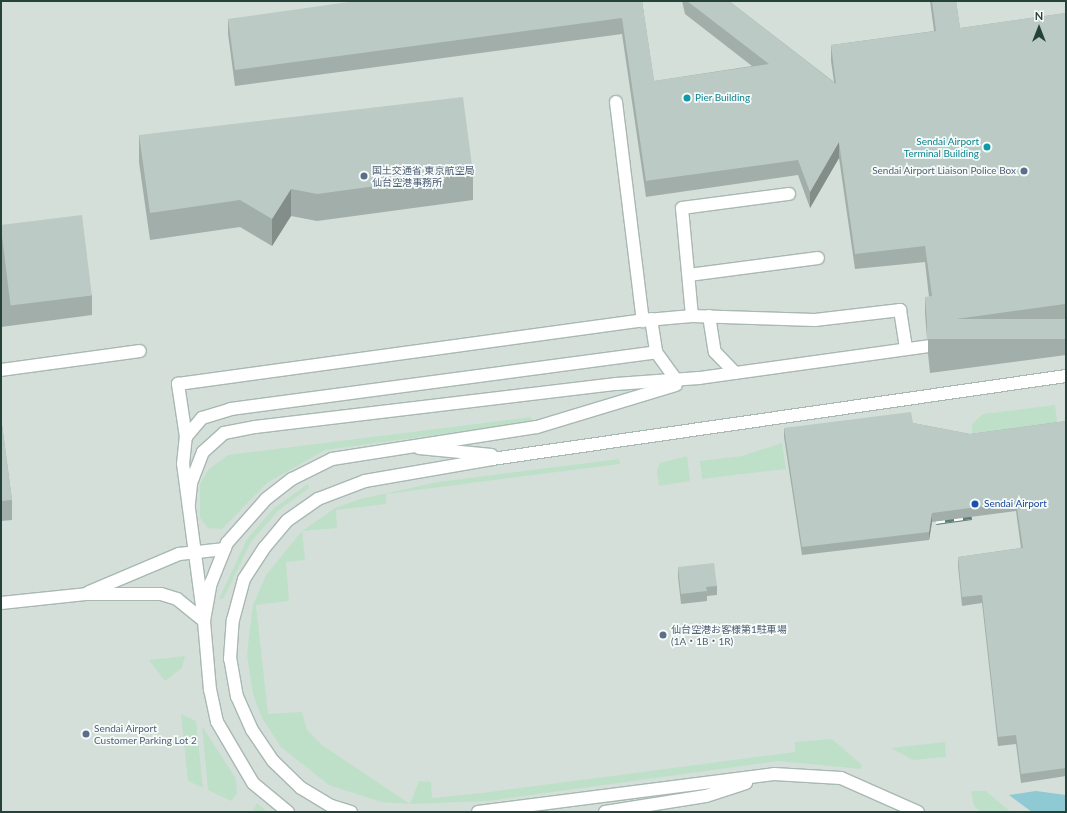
<!DOCTYPE html>
<meta charset="utf-8">
<style>
body{margin:0}
#map{position:relative;width:1067px;height:813px;overflow:hidden;background:#e6efeb;font-family:Lato,"Noto Sans JP",sans-serif}
div>[style]{position:absolute}
.built>*{inset:0;background:#d4dfda;transform-origin:0 0}
.green>*{inset:0;background:#bfe0c8}
.water>*{inset:0;background:#8ec9d4}
.roads{filter:drop-shadow(1px 0 #a8b8b2) drop-shadow(-1px 0 #a8b8b2) drop-shadow(0 1px #a8b8b2) drop-shadow(0 -1px #a8b8b2)}
.minor>*{height:12px;margin:-6px;padding:0 6px;transform-origin:6px;border-radius:6px;background:#fff}
.rail>*{height:4.5px;margin-top:-2.25px;transform-origin:0;background:repeating-linear-gradient(90deg,#f7fbf9 0 9px,#5f7d75 0 18px);box-sizing:border-box;border-block:1px solid #5f7d75}
.wall>*{inset:0;background:#a1aea9}
.shaded-wall>*{inset:0;background:#838d89}
.building>*{inset:0;background:#bbcac4;transform-origin:0 0}
.dots>*{width:11px;height:11px;translate:-50% -50%;box-sizing:border-box;border:2px solid #f7fbf9;border-radius:50%}
span{translate:-50% -50%;white-space:nowrap;text-align:center;line-height:1.15;-webkit-text-stroke:3.5px #f7fbf9;paint-order:stroke}
.culture-label{font-size:10px;color:#0d838f}
.left{translate:0 -50%;text-align:left}
.right{translate:-100% -50%;text-align:right}
.service-label{font-size:10px;color:#4e5e75}
.transit-label{font-size:10px;color:#164399}
.frame{position:absolute;inset:0;border:2px solid #24423a;pointer-events:none}
.north{position:absolute;left:1019px;top:8px;width:40px;height:40px;-webkit-text-stroke:3px #f7fbf9;paint-order:stroke;rotate:0deg;font-size:11px;font-weight:700;line-height:16px;text-align:center;color:#24423a}
.north::after{content:'';display:block;margin:auto;width:14px;height:18px;background:#24423a;clip-path:polygon(50% 0,100% 100%,50% 72%,0 100%)}
</style>
<div id="map">
<div class="built">
<i style="left:1px;top:1px;width:1065px;height:811px"></i>
</div>
<div class="green">
<i style="clip-path:polygon(1055px 405px,1058px 429px,972px 441px,972px 424px,983px 414px)"></i>
<i style="clip-path:polygon(531px 417px,531px 422px,325px 450px,267px 483px,222px 529px,208px 528px,200px 518px,200px 484px,209px 469px,228px 455px)"></i>
<i style="clip-path:polygon(782px 443px,786px 469px,702px 479px,700px 461px,742px 456px)"></i>
<i style="clip-path:polygon(687px 456px,690px 481px,659px 486px,657px 471px,660px 463px)"></i>
<i style="clip-path:polygon(619px 459px,620px 464px,386px 494px,386px 504px,336px 510px,337px 528px,302px 531px,305px 560px,286px 562px,289px 601px,256px 605px,268px 714px,302px 712px,307px 730px,322px 745px,410px 804px,419px 781px,431px 782px,432px 798px,482px 793px,795px 752px,795px 742px,820px 740px,832px 739px,862px 765px,861px 769px,778px 761px,489px 801px,410px 804px,381px 802px,329px 785px,281px 747px,262px 718px,253px 694px,247px 655px,249px 636px,253px 605px,266px 575px,302px 531px,335px 508px,360px 499px,438px 482px)"></i>
<i style="clip-path:polygon(308px 484px,309px 488px,278px 511px,251px 542px,223px 599px,219px 599px,247px 539px,274px 508px)"></i>
<i style="clip-path:polygon(185px 656px,182px 668px,165px 681px,149px 660px)"></i>
<i style="clip-path:polygon(181px 714px,196px 721px,203px 788px,188px 781px)"></i>
<i style="clip-path:polygon(202px 726px,236px 779px,237px 794px,231px 801px,208px 790px)"></i>
<i style="clip-path:polygon(945px 742px,946px 757px,913px 760px,891px 748px)"></i>
<i style="clip-path:polygon(971px 791px,986px 791px,1011px 812px,981px 812px,974px 806px)"></i>
<i style="clip-path:polygon(257px 803px,266px 811px,266px 812px,252px 812px)"></i>
</div>
<div class="water">
<i style="clip-path:polygon(1036px 791px,1066px 795px,1066px 812px,1032px 812px,1009px 795px)"></i>
</div>
<div class="roads">
<div class="minor">
<i style="left:616px;top:102px;width:221px;rotate:83deg"></i>
<i style="left:689px;top:275px;width:130px;rotate:-7.5deg"></i>
<i style="left:692px;top:316px;width:108px;rotate:-95.3deg"></i>
<i style="left:682px;top:208px;width:108px;rotate:-7.5deg"></i>
<i style="left:709px;top:316px;width:36px;rotate:81deg"></i>
<i style="left:715px;top:352px;width:29px;rotate:46deg"></i>
<i style="left:651px;top:319px;width:33px;rotate:81deg"></i>
<i style="left:656px;top:352px;width:34px;rotate:54deg"></i>
<i style="left:1px;top:370px;width:140px;rotate:-7.8deg"></i>
<i style="left:186px;top:437px;width:54px;rotate:-98.6deg"></i>
<i style="left:178px;top:384px;width:473px;rotate:-7.8deg"></i>
<i style="left:647px;top:320px;width:45px;rotate:-5.1deg"></i>
<i style="left:692px;top:316px;width:123px;rotate:1.9deg"></i>
<i style="left:815px;top:320px;width:86px;rotate:-6.7deg"></i>
<i style="left:900px;top:310px;width:39px;rotate:81deg"></i>
<i style="left:419px;top:448px;width:73px;rotate:5.5deg"></i>
<i style="left:189px;top:503px;width:20px;rotate:-84deg"></i>
<i style="left:191px;top:483px;width:33px;rotate:-69deg"></i>
<i style="left:203px;top:452px;width:28px;rotate:-42deg"></i>
<i style="left:224px;top:433px;width:32px;rotate:-11deg"></i>
<i style="left:255px;top:427px;width:364px;rotate:-6.8deg"></i>
<i style="left:616px;top:384px;width:83px;rotate:-4.1deg"></i>
<i style="left:699px;top:378px;width:246px;rotate:-7.9deg"></i>
<i style="left:89px;top:592px;width:98px;rotate:-22.9deg"></i>
<i style="left:179px;top:554px;width:46px;rotate:-6.2deg"></i>
<i style="left:1px;top:603px;width:85px;rotate:-6deg"></i>
<i style="left:86px;top:594px;width:75px"></i>
<i style="left:161px;top:594px;width:17px;rotate:17deg"></i>
<i style="left:177px;top:599px;width:35px;rotate:39deg"></i>
<i style="left:202px;top:606px;width:143px;rotate:-97.6deg"></i>
<i style="left:183px;top:464px;width:27px;rotate:-84deg"></i>
<i style="left:186px;top:437px;width:25px;rotate:-50deg"></i>
<i style="left:202px;top:418px;width:30px;rotate:-17deg"></i>
<i style="left:231px;top:409px;width:429px;rotate:-7.6deg"></i>
<i style="left:288px;top:812px;width:45px;rotate:-140.4deg"></i>
<i style="left:253px;top:783px;width:71px;rotate:-120.5deg"></i>
<i style="left:217px;top:722px;width:33px;rotate:-102deg"></i>
<i style="left:210px;top:690px;width:69px;rotate:-95deg"></i>
<i style="left:204px;top:621px;width:39px;rotate:-80deg"></i>
<i style="left:211px;top:583px;width:43px;rotate:-68.2deg"></i>
<i style="left:227px;top:543px;width:59px;rotate:-48.4deg"></i>
<i style="left:266px;top:499px;width:33px;rotate:-38deg"></i>
<i style="left:292px;top:479px;width:45px;rotate:-26.6deg"></i>
<i style="left:332px;top:459px;width:207px;rotate:-8.9deg"></i>
<i style="left:537px;top:427px;width:145px;rotate:-16.8deg"></i>
<i style="left:351px;top:812px;width:21px;rotate:-163deg"></i>
<i style="left:331px;top:806px;width:35px;rotate:-149deg"></i>
<i style="left:301px;top:788px;width:39px;rotate:-136deg"></i>
<i style="left:273px;top:761px;width:37px;rotate:-124deg"></i>
<i style="left:252px;top:730px;width:36px;rotate:-114deg"></i>
<i style="left:237px;top:697px;width:39px;rotate:-100deg"></i>
<i style="left:230px;top:659px;width:39px;rotate:-86deg"></i>
<i style="left:233px;top:620px;width:42px;rotate:-75deg"></i>
<i style="left:244px;top:579px;width:38px;rotate:-57deg"></i>
<i style="left:265px;top:547px;width:35px;rotate:-50deg"></i>
<i style="left:288px;top:520px;width:37px;rotate:-35deg"></i>
<i style="left:318px;top:499px;width:50px;rotate:-21deg"></i>
<i style="left:365px;top:481px;width:129px;rotate:-9.8deg"></i>
<i style="left:492px;top:459px;width:580px;rotate:-8.23deg"></i>
<i style="left:478px;top:812px;width:298px;rotate:-7.3deg"></i>
<i style="left:774px;top:774px;width:67px;rotate:3.4deg"></i>
<i style="left:841px;top:778px;width:84px;rotate:23.8deg"></i>
<i style="left:605px;top:812px;width:102px;rotate:-9deg"></i>
<i style="left:706px;top:796px;width:42px;rotate:-18deg"></i>
</div>
</div>
<div class="rail">
<i style="left:936px;top:522px;width:36px;rotate:-8deg"></i>
</div>
<div class="wall">
<i style="clip-path:polygon(642px 1px,654px 81px,752px 66px,685px 14px,682px 1px,729px 1px,834px 82px,831px 61px,831px 45px,934px 31px,930px 1px,956px 1px,960px 28px,1066px 13px,1066px 355px,930px 373px,928px 354px,928px 339px,927px 339px,925px 313px,925px 297px,929px 297px,925px 262px,855px 269px,839px 158px,810px 208px,798px 175px,646px 197px,622px 34px,235px 86px,228px 34px,228px 19px)"></i>
<i style="clip-path:polygon(139px 135px,473px 173px,473px 200px,317px 221px,291px 216px,272px 246px,240px 227px,150px 240px,139px 162px)"></i>
<i style="clip-path:polygon(1px 225px,92px 295px,92px 315px,1px 327px)"></i>
<i style="clip-path:polygon(1px 417px,12px 500px,12px 520px,1px 521px)"></i>
<i style="clip-path:polygon(1066px 421px,1066px 776px,1021px 783px,1016px 744px,998px 746px,982px 603px,962px 606px,958px 566px,958px 557px,1021px 548px,1016px 511px,932px 522px,929px 540px,802px 555px,784px 437px,784px 428px,913px 423px,970px 434px)"></i>
<i style="clip-path:polygon(678px 567px,717px 586px,717px 595px,707px 596px,707px 601px,681px 604px,678px 577px)"></i>
</div>
<div class="shaded-wall">
<i style="clip-path:polygon(839px 142px,839px 158px,810px 208px,810px 192px)"></i>
<i style="clip-path:polygon(291px 189px,291px 216px,272px 246px,272px 219px)"></i>
<i style="clip-path:polygon(932px 513px,932px 522px,929px 540px,929px 532px)"></i>
</div>
<div class="building">
<i style="clip-path:polygon(356px 1px,642px 1px,654px 81px,769px 64px,687px 1px,729px 1px,836px 84px,831px 45px,936px 31px,932px 1px,956px 1px,960px 28px,1066px 13px,1066px 305px,1065px 304px,927px 323px,925px 297px,932px 296px,925px 246px,855px 254px,839px 142px,810px 192px,798px 160px,646px 181px,622px 18px,235px 70px,228px 19px)"></i>
<i style="clip-path:polygon(463px 97px,473px 173px,317px 194px,291px 189px,272px 219px,240px 200px,150px 213px,139px 135px)"></i>
<i style="left:82px;top:215px;width:81px;height:82px;rotate:83deg"></i>
<i style="left:1066px;top:319px;width:20px;height:139px;rotate:90deg"></i>
<i style="clip-path:polygon(911px 412px,913px 423px,970px 434px,1066px 421px,1066px 768px,1021px 774px,1016px 735px,998px 737px,982px 595px,962px 597px,958px 557px,1023px 548px,1016px 502px,932px 513px,929px 532px,802px 547px,784px 428px)"></i>
<i style="clip-path:polygon(1px 417px,12px 500px,1px 501px)"></i>
<i style="clip-path:polygon(714px 563px,717px 586px,706px 587px,707px 591px,681px 594px,678px 567px)"></i>
</div>
<div class="dots">
<i style="left:687px;top:98px;background:#0f9aa8"></i>
<i style="left:987px;top:147px;background:#0f9aa8"></i>
<i style="left:1024px;top:171px;background:#5c6f8a"></i>
<i style="left:364px;top:176px;background:#5c6f8a"></i>
<i style="left:975px;top:504px;background:#1a4fb4"></i>
<i style="left:663px;top:635px;background:#5c6f8a"></i>
<i style="left:86px;top:734px;background:#5c6f8a"></i>
</div>
<div class="culture-label">
<span class="left" style="left:695px;top:98px">Pier Building</span>
<span class="right" style="left:979px;top:147px">Sendai Airport<br>Terminal Building</span>
</div>
<div class="service-label">
<span class="left" style="left:372px;top:176px">国土交通省 東京航空局<br>仙台空港事務所</span>
<span class="right" style="left:1016px;top:171px">Sendai Airport Liaison Police Box</span>
<span class="left" style="left:671px;top:635px">仙台空港お客様第1駐車場<br>(1A・1B・1R)</span>
<span class="left" style="left:94px;top:734px">Sendai Airport<br>Customer Parking Lot 2</span>
</div>
<div class="transit-label">
<span class="left" style="left:984px;top:504px">Sendai Airport</span>
</div>
<div class="frame"></div>
<div class="north">N</div>
</div>
